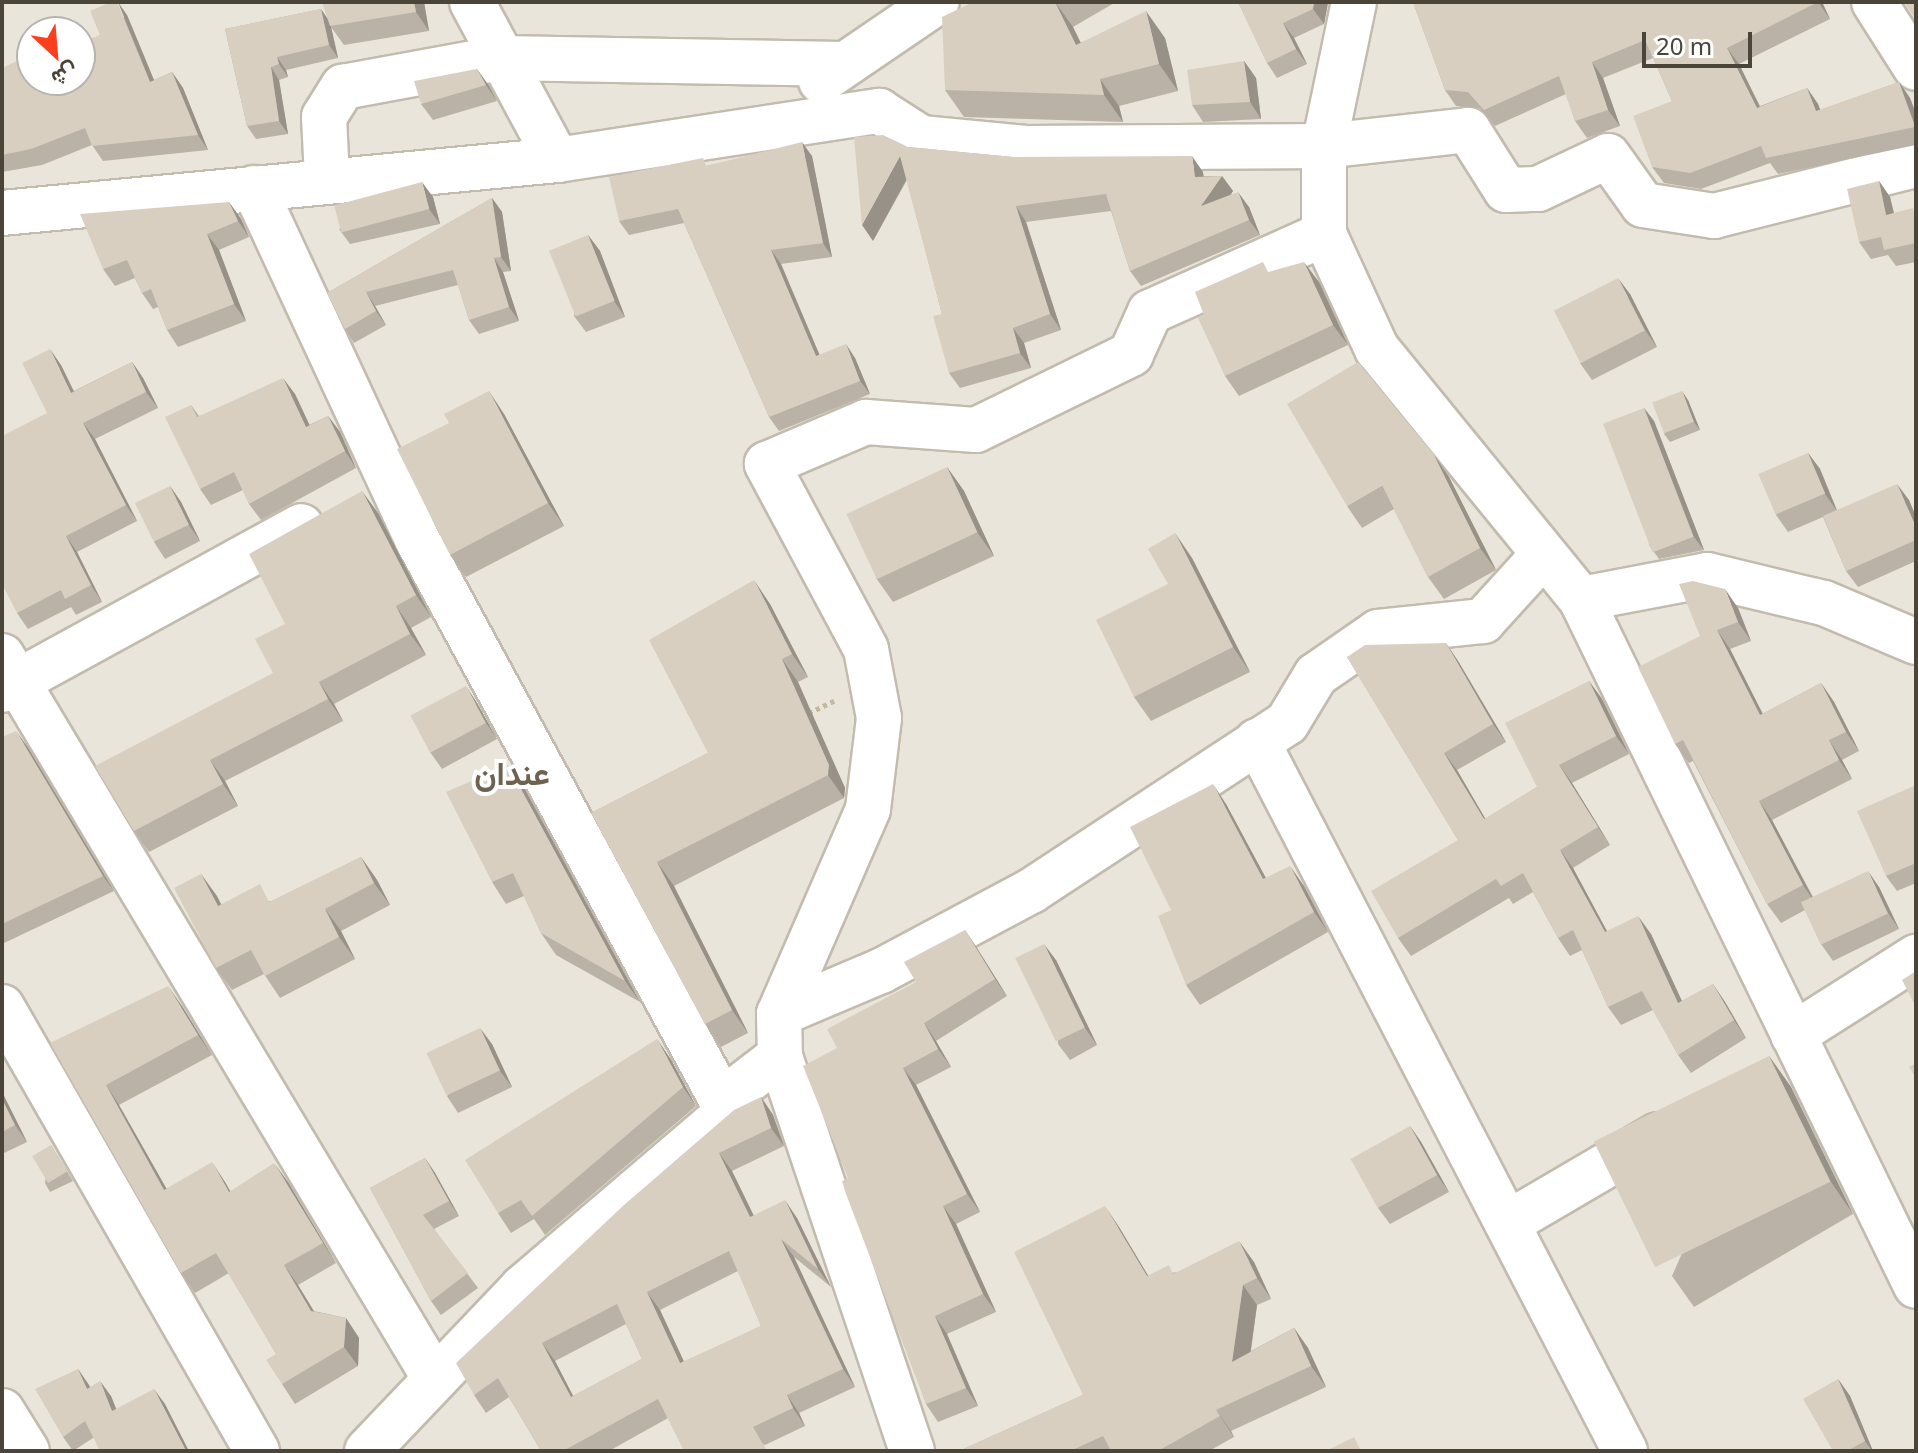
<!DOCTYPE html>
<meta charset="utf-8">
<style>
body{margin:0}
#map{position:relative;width:1918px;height:1453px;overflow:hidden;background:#f6f3ec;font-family:"Noto Sans",Vazirmatn,sans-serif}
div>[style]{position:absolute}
.residential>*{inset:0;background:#eae5da}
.path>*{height:5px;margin-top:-2.5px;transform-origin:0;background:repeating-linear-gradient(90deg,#c4b79f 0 4px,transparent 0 8px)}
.roads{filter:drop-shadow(2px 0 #c2bbae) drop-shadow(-2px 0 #c2bbae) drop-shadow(0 2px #c2bbae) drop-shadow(0 -2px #c2bbae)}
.minor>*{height:44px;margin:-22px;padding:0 22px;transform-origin:22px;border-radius:22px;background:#fff}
.wall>*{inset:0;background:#bab2a6}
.shaded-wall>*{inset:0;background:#979187}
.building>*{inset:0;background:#d8cfc1;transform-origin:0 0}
span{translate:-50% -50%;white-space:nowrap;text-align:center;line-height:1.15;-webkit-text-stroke:8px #fff;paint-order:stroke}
.district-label{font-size:32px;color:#6e6250;font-weight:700}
.frame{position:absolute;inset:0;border:4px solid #4b4439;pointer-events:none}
.north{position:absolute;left:16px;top:16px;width:80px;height:80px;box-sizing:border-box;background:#fff;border:2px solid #b7b4b0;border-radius:50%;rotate:154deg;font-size:22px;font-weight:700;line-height:32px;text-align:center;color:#4b4439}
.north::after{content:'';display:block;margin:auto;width:28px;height:36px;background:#fc3f1d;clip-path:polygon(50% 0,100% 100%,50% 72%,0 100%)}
.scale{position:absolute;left:1642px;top:32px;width:110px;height:36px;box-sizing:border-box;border:4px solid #4b4439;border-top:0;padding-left:10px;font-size:24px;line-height:28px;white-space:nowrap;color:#4b4439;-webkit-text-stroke:6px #fff;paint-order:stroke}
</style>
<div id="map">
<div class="residential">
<i style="clip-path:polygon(evenodd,2px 2px,1916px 2px,1916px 1451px,2px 1451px,2px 2px,32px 32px,80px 32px,80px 80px,32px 80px,32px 32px)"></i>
</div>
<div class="path">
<i style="left:809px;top:713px;width:30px;rotate:-26deg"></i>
</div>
<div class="roads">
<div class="minor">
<i style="left:472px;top:2px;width:179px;rotate:61.7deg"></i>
<i style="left:1354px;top:2px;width:147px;rotate:101.8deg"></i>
<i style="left:1324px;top:146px;width:88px;rotate:90deg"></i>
<i style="left:1324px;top:234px;width:127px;rotate:65.3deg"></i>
<i style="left:1377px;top:349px;width:323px;rotate:50.8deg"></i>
<i style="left:1581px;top:599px;width:764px;rotate:64deg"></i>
<i style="left:1874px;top:2px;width:78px;rotate:57.5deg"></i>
<i style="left:821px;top:81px;width:140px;rotate:-34.3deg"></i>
<i style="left:327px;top:178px;width:61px;rotate:-92.8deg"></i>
<i style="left:324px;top:117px;width:36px;rotate:-58deg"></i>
<i style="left:343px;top:87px;width:161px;rotate:-10.4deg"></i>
<i style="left:501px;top:58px;width:342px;rotate:1deg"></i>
<i style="left:254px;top:188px;width:389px;rotate:65.1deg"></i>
<i style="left:418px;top:541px;width:650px;rotate:61.5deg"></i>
<i style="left:2px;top:213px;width:558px;rotate:-5.45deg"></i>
<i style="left:557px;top:160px;width:326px;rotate:-8.7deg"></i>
<i style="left:879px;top:111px;width:50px;rotate:32.7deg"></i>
<i style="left:921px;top:138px;width:105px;rotate:5.4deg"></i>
<i style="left:1026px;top:148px;width:298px;rotate:-0.4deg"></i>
<i style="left:1324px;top:146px;width:145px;rotate:-6.3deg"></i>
<i style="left:1468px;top:130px;width:71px;rotate:57.7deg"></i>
<i style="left:1506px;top:190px;width:32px;rotate:-2deg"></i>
<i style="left:1538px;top:189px;width:77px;rotate:-25.2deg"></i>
<i style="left:1608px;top:156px;width:60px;rotate:54.5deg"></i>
<i style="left:1643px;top:205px;width:72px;rotate:8.8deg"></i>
<i style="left:1714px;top:216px;width:208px;rotate:-14.2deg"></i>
<i style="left:1581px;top:599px;width:128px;rotate:-10.8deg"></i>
<i style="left:1707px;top:575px;width:120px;rotate:13.5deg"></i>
<i style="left:1824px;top:603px;width:100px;rotate:23deg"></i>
<i style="left:2px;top:656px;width:843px;rotate:59.08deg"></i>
<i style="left:2px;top:690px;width:341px;rotate:-28.7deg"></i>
<i style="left:1257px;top:741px;width:800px;rotate:62.6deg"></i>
<i style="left:2px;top:1007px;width:512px;rotate:60.13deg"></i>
<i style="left:779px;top:1014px;width:223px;rotate:-66.5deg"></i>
<i style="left:868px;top:809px;width:92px;rotate:-83.1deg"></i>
<i style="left:879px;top:718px;width:70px;rotate:-100.7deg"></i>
<i style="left:866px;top:649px;width:210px;rotate:-118.2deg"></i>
<i style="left:767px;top:464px;width:108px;rotate:-23deg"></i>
<i style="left:866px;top:422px;width:110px;rotate:4.2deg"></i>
<i style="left:976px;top:430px;width:173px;rotate:-26.1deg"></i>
<i style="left:1131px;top:354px;width:46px;rotate:-65.7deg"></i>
<i style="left:1150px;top:312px;width:191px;rotate:-24.1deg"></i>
<i style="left:1793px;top:1035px;width:146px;rotate:-32.4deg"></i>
<i style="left:1508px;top:1223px;width:174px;rotate:-30.4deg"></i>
<i style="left:2px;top:1411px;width:47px;rotate:58deg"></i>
<i style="left:367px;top:1451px;width:225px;rotate:-46.4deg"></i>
<i style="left:522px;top:1288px;width:271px;rotate:-40.5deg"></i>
<i style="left:728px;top:1112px;width:29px;rotate:-63deg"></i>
<i style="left:741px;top:1086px;width:49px;rotate:-37.6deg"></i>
<i style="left:912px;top:1451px;width:416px;rotate:-108.5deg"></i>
<i style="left:780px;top:1056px;width:42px;rotate:-91.4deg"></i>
<i style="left:779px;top:1014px;width:111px;rotate:-22.9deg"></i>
<i style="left:881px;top:971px;width:170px;rotate:-28.1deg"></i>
<i style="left:1031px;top:891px;width:306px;rotate:-33.3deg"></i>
<i style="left:1287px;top:723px;width:56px;rotate:-58.9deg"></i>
<i style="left:1316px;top:675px;width:75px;rotate:-34.7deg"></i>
<i style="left:1378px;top:632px;width:106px;rotate:-6deg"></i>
<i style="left:1483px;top:621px;width:89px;rotate:-47.7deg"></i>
</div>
</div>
<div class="wall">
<i style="clip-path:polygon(424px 2px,429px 31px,344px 45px,331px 27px,338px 58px,286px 70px,288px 77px,279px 80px,288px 134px,256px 139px,247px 126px,225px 29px,321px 9px,328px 20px)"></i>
<i style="clip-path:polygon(970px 2px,1116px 2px,1073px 27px,1080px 42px,1165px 38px,1178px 91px,1119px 106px,1123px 122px,964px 117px,945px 90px)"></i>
<i style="clip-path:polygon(1238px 2px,1328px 2px,1324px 24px,1294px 38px,1307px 64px,1277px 78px,1267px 63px)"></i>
<i style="clip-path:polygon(1413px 2px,1822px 2px,1830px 19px,1739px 64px,1760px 106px,1807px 88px,1818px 104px,1820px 110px,1899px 82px,1910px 98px,1916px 114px,1916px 145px,1778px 174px,1770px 163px,1701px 189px,1664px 183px,1652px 167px,1672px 101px,1653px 58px,1603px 78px,1620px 126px,1587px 138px,1575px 121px,1566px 94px,1495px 126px,1480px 108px,1456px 106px,1445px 90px)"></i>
<i style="clip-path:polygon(127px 15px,154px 80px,172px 72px,183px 88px,208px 150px,103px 161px,92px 145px,42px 165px,2px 172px,2px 68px,32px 80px,100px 35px)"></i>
<i style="clip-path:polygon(1244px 61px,1256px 78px,1261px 119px,1203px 122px,1192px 105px)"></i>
<i style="clip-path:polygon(477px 69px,489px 86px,497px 101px,433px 120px,421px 104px)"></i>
<i style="clip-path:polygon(908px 147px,1013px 157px,1203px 172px,1203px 176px,1222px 176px,1233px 191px,1231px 194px,1249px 207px,1260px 235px,1141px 286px,1130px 271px,1111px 211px,1026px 222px,1061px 330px,1024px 343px,1031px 368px,960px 388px,949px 373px,942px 314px,907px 180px,873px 241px)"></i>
<i style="clip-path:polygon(812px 156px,832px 257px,781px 264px,819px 355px,855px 358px,870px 394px,779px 431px,769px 417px,684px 223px,629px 235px,619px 221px,709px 165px)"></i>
<i style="clip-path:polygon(1879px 181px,1890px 197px,1894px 213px,1916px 213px,1916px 262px,1896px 266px,1888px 255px,1871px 259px,1859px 242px)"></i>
<i style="clip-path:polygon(433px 197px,440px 224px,350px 244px,339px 229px)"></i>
<i style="clip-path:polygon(492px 198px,502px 212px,511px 271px,503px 272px,519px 321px,479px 334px,469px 320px,458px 285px,375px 306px,386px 325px,354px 343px,345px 329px,327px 293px)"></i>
<i style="clip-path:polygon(229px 202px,241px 219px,249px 237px,219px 250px,246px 321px,178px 347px,167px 330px,158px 307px,153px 309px,142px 293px,135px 278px,115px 286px,103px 269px)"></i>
<i style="clip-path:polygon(588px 235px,600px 251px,625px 317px,586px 332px,574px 316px)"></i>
<i style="clip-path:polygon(1270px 272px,1319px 282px,1348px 345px,1239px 396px,1225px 376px,1204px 315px)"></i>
<i style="clip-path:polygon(1630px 294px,1657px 347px,1592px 380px,1580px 363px)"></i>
<i style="clip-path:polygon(132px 362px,143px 378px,158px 408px,95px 439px,137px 521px,77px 552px,102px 602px,76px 615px,71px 607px,28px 629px,17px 613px,47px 413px,61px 365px,74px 391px)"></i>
<i style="clip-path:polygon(295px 394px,309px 425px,328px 416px,340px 432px,356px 468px,261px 520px,249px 504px,243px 490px,211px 505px,200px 489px,191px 405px,199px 416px)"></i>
<i style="clip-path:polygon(1688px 400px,1700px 430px,1670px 442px,1664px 434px)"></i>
<i style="clip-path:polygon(1644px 408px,1654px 421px,1704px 550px,1659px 559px,1649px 545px)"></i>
<i style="clip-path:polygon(504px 414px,564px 526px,466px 577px,450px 555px,449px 423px)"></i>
<i style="clip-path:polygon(1808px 453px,1820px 469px,1837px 510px,1909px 500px,1916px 517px,1916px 561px,1858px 587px,1846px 571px,1823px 517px,1788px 532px,1776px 515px)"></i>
<i style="clip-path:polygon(1434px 455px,1449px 477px,1496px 570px,1444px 599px,1428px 577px,1394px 509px,1362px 528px,1347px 506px)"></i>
<i style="clip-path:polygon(947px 467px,964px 491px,994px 556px,893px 602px,876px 578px)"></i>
<i style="clip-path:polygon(170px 486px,181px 502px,200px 541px,165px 559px,154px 542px)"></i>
<i style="clip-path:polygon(378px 513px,431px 617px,411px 628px,426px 655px,334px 704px,343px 721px,225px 781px,238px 806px,149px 852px,134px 831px,273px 673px,285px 624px)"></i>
<i style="clip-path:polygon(1192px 558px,1250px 672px,1151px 721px,1134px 697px,1168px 584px)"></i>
<i style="clip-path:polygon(770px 604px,808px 677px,798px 682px,845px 788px,844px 798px,674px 886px,748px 1033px,721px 1047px,705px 1024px,591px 813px,708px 753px)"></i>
<i style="clip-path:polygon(1738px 608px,1751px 641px,1730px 649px,1762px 714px,1821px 683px,1834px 702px,1859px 751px,1842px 760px,1852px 779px,1772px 820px,1813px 897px,1879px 887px,1899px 929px,1833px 961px,1821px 944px,1805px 910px,1781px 923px,1767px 904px,1693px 761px,1689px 763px,1675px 744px,1700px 636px)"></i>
<i style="clip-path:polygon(1446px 643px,1458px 661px,1506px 742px,1457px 770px,1485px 819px,1537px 787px,1589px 681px,1602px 699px,1629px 754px,1572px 783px,1610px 845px,1573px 868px,1607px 931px,1651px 934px,1682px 1001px,1713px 984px,1725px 1002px,1746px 1038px,1691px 1073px,1678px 1055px,1653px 1010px,1621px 1025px,1608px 1007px,1582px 950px,1570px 956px,1558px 938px,1533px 892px,1513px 904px,1509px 898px,1411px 956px,1398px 938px,1458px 840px,1347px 657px)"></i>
<i style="clip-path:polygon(477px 703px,497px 739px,442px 769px,430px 752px)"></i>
<i style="clip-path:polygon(2px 737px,27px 746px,114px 891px,2px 944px)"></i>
<i style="clip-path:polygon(1916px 785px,1916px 883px,1897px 891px,1886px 876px)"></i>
<i style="clip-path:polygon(523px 786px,640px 1002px,556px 955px,541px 933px,524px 896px,506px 904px,492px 882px)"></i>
<i style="clip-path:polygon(1226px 804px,1266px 878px,1304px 886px,1328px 932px,1200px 1005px,1186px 985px,1171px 910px)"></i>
<i style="clip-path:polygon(361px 857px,377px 880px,390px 905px,341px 931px,355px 959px,280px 998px,264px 974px,232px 990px,216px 968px,201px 874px,221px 904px,272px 901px)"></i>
<i style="clip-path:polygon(965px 930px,1007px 996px,936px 1041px,951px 1067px,916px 1085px,980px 1212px,956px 1224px,996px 1312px,947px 1334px,978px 1406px,938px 1422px,926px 1404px,848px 1178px,837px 1048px,916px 982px)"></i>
<i style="clip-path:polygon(1056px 960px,1097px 1045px,1070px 1060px,1058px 1044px)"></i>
<i style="clip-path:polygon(182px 1006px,212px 1055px,119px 1105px,166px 1188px,225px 1182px,230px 1191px,288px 1182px,336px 1263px,298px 1285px,314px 1311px,346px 1318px,359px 1338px,358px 1366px,295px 1404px,282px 1384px,276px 1354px,229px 1273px,195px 1293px,181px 1273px,50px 1043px)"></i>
<i style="clip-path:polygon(492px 1044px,512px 1087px,458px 1113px,447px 1096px)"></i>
<i style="clip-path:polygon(1769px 1056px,1791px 1087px,1853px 1214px,1694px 1307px,1672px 1276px)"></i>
<i style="clip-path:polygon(670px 1058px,696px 1106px,545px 1235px,534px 1219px,511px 1233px,498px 1213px)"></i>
<i style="clip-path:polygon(2px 1092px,27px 1142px,2px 1154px)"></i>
<i style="clip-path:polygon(evenodd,761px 1097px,773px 1115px,784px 1146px,732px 1171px,754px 1216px,797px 1218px,831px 1287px,794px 1257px,855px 1387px,799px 1413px,805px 1426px,765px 1445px,668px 1418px,609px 1451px,541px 1451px,509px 1397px,486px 1413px,474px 1395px,761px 1097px,738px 1271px,761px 1326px,684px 1362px,660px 1310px,738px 1271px,761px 1097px,626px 1324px,642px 1359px,573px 1396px,555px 1361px,626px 1324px)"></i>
<i style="clip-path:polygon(1410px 1126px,1421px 1142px,1449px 1192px,1390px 1224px,1378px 1208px)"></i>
<i style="clip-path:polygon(51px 1145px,73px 1181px,50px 1192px,45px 1183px)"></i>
<i style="clip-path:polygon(425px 1158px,435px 1173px,459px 1216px,434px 1229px,478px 1288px,441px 1315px,431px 1301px,370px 1188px)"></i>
<i style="clip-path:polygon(1119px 1227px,1148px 1276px,1254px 1262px,1271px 1299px,1257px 1305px,1251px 1351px,1294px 1328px,1308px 1348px,1326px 1387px,1231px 1431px,1234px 1437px,1209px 1451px,959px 1451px,1083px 1395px)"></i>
<i style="clip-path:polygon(78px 1369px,90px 1387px,111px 1396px,116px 1409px,165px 1404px,93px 1438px,73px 1451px,63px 1437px)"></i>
<i style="clip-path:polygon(1838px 1379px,1850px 1396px,1873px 1451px,1833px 1451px)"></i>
</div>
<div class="shaded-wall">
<i style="clip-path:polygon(118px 2px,127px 15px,161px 97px,150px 82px)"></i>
<i style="clip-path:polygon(414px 2px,424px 2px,429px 31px,416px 12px)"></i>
<i style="clip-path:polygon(1055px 2px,1073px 27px,1095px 72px,1076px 45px)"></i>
<i style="clip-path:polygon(1314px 2px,1328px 2px,1328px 3px,1324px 24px,1313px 9px)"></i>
<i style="clip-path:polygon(1818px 2px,1822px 2px,1830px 19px)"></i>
<i style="clip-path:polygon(321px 9px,330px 22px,338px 58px,329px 45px)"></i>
<i style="clip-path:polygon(1146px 11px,1165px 38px,1178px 91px,1159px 64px)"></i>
<i style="clip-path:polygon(1283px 23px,1294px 38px,1307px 64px,1296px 49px)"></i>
<i style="clip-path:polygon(1727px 48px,1739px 64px,1768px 124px,1757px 108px)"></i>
<i style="clip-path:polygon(277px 57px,286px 70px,288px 77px,279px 64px)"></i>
<i style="clip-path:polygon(1244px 61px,1256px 78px,1261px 119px,1250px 102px)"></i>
<i style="clip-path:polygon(1592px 62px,1603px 78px,1620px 126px,1608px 110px)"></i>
<i style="clip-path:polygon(271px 67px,279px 80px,288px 134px,279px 121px)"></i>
<i style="clip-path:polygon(477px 69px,489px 86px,497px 101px,486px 85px)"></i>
<i style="clip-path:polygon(172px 72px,183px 88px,208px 150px,198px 135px)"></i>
<i style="clip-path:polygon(1100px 79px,1119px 106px,1123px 122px,1104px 95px)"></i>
<i style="clip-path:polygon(1899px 82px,1910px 98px,1916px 114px,1916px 128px)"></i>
<i style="clip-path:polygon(1807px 88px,1818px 104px,1827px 127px,1816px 111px)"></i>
<i style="clip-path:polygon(802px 142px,812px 156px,832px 257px,823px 243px)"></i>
<i style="clip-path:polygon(900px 156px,911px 171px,873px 241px,862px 225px)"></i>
<i style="clip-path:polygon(1192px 156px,1203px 172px,1206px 192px,1195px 177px)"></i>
<i style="clip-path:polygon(1222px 176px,1233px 191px,1212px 221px,1201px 206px)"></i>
<i style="clip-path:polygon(1879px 181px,1890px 197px,1898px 231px,1886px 215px)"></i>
<i style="clip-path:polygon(422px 182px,433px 197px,440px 224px,429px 209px)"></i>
<i style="clip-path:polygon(1238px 192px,1249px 207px,1260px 235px,1249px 220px)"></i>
<i style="clip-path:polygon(492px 198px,502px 212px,511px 271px,501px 257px)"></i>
<i style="clip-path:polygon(229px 202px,241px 219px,249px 237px,238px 221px)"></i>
<i style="clip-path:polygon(1016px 206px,1026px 222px,1061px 330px,1050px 314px)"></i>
<i style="clip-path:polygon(207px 234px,219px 250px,246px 321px,234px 304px)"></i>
<i style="clip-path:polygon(588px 235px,600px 251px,625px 317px,614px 301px)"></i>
<i style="clip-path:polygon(771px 250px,781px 264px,826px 370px,816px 356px)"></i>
<i style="clip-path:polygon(494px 258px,503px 272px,519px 321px,509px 307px)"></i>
<i style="clip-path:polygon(1304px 262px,1319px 282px,1348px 345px,1333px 325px)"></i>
<i style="clip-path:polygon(1618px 278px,1630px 294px,1657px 347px,1645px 330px)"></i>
<i style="clip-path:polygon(366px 292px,375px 306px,386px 325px,376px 311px)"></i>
<i style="clip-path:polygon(1013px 328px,1024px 343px,1031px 368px,1020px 353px)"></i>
<i style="clip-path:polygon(846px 344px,855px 358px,870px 394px,860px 381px)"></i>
<i style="clip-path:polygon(50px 349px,61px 365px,82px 409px,71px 393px)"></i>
<i style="clip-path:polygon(132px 362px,143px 378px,158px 408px,146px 392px)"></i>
<i style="clip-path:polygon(283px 378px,295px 394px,318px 443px,306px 427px)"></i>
<i style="clip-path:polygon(489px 391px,504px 414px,564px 526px,548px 503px)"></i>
<i style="clip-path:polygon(1682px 391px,1688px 400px,1700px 430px,1694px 422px)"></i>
<i style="clip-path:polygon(1644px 408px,1654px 421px,1704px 550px,1694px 537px)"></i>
<i style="clip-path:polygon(328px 416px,340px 432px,356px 468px,345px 451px)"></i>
<i style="clip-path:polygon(83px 423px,95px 439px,137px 521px,126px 505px)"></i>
<i style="clip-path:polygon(1808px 453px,1820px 469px,1837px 511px,1825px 494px)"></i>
<i style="clip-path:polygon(1434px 455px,1449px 477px,1496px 570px,1480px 548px)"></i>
<i style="clip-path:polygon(947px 467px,964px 491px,994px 556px,977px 532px)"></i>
<i style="clip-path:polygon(1897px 484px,1909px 500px,1916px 517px,1916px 527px)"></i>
<i style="clip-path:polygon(170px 486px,181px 502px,200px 541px,189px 525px)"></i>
<i style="clip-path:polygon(362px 491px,378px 513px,431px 617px,416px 595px)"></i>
<i style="clip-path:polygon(1175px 533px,1192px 558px,1250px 672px,1233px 647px)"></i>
<i style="clip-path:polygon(66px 536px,77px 552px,102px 602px,91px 585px)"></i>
<i style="clip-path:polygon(754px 580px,770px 604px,808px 677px,792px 654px)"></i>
<i style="clip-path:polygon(1725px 589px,1738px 608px,1751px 641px,1738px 622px)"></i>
<i style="clip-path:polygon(396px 606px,411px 628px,426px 655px,410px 634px)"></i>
<i style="clip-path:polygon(1717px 630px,1730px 649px,1773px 734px,1760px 715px)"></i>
<i style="clip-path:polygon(1446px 643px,1458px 661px,1506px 742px,1493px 724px)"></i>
<i style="clip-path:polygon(782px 659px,798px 682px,845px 788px,844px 798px,828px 775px)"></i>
<i style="clip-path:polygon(1589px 681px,1602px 699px,1629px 754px,1616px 736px)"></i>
<i style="clip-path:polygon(319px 682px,334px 704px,343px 721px,328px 699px)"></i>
<i style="clip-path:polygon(1821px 683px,1834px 702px,1859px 751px,1846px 732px)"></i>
<i style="clip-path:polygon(466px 686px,477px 703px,497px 739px,486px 723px)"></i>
<i style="clip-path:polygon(16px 731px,27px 746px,114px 891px,103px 876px)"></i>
<i style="clip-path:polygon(1829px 740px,1842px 760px,1852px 779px,1839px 760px)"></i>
<i style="clip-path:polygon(1444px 753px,1457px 770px,1496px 837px,1484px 819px)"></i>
<i style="clip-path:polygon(210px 760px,225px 781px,238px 806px,223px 784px)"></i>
<i style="clip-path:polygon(508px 765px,523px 786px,640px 1002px,625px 981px)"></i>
<i style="clip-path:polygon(1559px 765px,1572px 783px,1610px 845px,1598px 827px)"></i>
<i style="clip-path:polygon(1213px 784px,1226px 804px,1277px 899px,1263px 879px)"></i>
<i style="clip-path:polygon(1759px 801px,1772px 820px,1816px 904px,1803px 885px)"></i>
<i style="clip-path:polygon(1560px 850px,1573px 868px,1617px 950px,1605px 932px)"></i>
<i style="clip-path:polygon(361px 857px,377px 880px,390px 905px,374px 883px)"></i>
<i style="clip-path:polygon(657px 862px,674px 886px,748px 1033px,732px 1010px)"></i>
<i style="clip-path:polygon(1290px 866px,1304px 886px,1328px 932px,1314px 912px)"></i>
<i style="clip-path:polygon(1868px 871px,1879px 887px,1899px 929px,1888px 913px)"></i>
<i style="clip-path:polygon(201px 874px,217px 896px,233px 928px,218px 906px)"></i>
<i style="clip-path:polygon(325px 909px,341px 931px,355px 959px,339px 937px)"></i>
<i style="clip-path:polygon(1638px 916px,1651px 934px,1691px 1021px,1678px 1003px)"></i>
<i style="clip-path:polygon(965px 930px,977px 948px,1007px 996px,995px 979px)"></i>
<i style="clip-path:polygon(1044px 944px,1056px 960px,1097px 1045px,1085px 1028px)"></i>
<i style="clip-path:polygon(1713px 984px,1725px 1002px,1746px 1038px,1734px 1020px)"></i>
<i style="clip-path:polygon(168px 986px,182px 1006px,212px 1055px,198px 1035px)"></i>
<i style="clip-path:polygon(924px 1023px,936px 1041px,951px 1067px,938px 1049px)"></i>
<i style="clip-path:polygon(480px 1028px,492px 1044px,512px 1087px,500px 1071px)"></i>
<i style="clip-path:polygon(657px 1039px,670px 1058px,696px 1106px,683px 1087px)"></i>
<i style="clip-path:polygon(1769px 1056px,1791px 1087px,1853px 1214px,1831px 1182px)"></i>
<i style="clip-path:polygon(903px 1068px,916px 1085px,980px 1212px,967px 1194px)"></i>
<i style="clip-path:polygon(106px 1085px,119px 1105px,178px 1209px,164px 1190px)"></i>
<i style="clip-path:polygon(2px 1092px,27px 1142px,15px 1125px,2px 1099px)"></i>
<i style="clip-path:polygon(761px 1097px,773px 1115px,784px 1146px,771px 1128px)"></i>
<i style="clip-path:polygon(1410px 1126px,1421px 1142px,1449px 1192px,1437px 1175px)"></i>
<i style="clip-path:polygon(719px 1153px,732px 1171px,763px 1235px,750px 1217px)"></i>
<i style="clip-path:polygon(425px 1158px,435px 1173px,459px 1216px,449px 1201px)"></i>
<i style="clip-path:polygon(212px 1162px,225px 1182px,242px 1212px,229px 1192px)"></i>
<i style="clip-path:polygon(274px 1163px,288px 1182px,336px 1263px,323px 1243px)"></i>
<i style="clip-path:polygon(785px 1200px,797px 1218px,831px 1287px,818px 1269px)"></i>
<i style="clip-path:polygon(943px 1206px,956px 1224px,996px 1312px,983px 1294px)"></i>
<i style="clip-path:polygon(1105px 1206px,1119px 1227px,1161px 1297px,1147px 1276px)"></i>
<i style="clip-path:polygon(781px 1239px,794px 1257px,855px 1387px,843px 1369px)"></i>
<i style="clip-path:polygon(1239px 1241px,1254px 1262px,1271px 1299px,1257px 1278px)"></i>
<i style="clip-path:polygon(284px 1265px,298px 1285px,325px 1330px,311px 1311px)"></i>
<i style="clip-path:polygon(1243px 1285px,1257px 1305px,1246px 1383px,1232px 1362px)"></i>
<i style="clip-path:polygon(647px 1292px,660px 1310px,693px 1381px,680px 1363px)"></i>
<i style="clip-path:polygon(935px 1316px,947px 1334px,978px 1406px,966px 1388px)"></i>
<i style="clip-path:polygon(346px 1318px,359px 1338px,358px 1366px,344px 1347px)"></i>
<i style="clip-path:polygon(1294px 1328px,1308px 1348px,1326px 1387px,1311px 1366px)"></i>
<i style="clip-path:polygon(542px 1343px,555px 1361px,583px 1415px,571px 1397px)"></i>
<i style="clip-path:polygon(78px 1369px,89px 1385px,98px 1404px,87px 1389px)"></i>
<i style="clip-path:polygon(1838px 1379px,1850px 1396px,1873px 1451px,1872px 1451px,1865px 1441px)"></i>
<i style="clip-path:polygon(100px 1381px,111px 1396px,123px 1426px,112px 1411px)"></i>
<i style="clip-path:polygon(154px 1389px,165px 1404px,189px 1451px,186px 1451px)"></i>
<i style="clip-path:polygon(787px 1395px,799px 1413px,805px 1426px,793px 1408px)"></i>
<i style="clip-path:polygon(1216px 1410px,1231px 1431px,1234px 1437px)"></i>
</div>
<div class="building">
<i style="clip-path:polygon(111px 2px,117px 2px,150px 82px,172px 72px,198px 135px,92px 146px,85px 128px,31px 149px,2px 155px,2px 68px,32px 54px,32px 80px,80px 80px,80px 43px,100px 35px,90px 11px)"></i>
<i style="clip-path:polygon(322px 2px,414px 2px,416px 12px,330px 26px)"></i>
<i style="clip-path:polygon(970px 2px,1055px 2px,1076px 45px,1146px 11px,1159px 64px,1100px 79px,1104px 95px,945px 90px,942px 17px,969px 4px)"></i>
<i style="clip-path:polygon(1238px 2px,1314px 2px,1313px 9px,1283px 23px,1296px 49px,1267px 63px)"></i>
<i style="clip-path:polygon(1413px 2px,1818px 2px,1727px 48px,1757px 108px,1807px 88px,1816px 111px,1899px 82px,1915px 127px,1766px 158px,1761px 146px,1690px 173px,1652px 167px,1633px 116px,1672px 101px,1645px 40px,1592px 62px,1608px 110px,1575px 121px,1559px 76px,1484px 110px,1468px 92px,1445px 90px)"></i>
<i style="clip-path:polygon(1904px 2px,1916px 2px,1916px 20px)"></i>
<i style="clip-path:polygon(321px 9px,329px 45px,277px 57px,279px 64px,271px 67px,279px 121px,247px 126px,225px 29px)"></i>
<i style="clip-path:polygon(1244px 61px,1250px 102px,1192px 105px,1187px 70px)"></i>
<i style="clip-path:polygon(477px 69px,486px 85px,421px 104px,414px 81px)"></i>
<i style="clip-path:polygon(883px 135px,908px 147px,1013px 157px,1192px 156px,1195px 177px,1222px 176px,1201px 206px,1238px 192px,1249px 220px,1130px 271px,1106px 194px,1016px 206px,1050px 314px,1013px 328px,1020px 353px,949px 373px,933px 316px,942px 314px,900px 156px,862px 225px,854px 137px)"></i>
<i style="clip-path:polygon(802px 142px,823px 243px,771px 250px,816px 356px,846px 344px,860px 381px,769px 417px,678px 209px,619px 221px,609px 177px,703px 158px,706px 166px)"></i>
<i style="clip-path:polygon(1879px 181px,1886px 215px,1913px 208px,1916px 222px,1916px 243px,1884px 250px,1881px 237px,1859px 242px,1847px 189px)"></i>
<i style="left:422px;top:182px;width:28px;height:91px;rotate:75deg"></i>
<i style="clip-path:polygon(492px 198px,501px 257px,494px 258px,509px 307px,469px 320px,453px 270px,366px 292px,376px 311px,345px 329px,327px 293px)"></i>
<i style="clip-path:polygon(229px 202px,238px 221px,207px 234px,234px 304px,167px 330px,151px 289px,142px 293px,127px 260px,103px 269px,80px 214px)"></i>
<i style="left:588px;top:235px;width:71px;height:42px;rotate:68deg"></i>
<i style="clip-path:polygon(1263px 262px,1268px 272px,1304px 262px,1333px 325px,1225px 376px,1198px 318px,1204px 315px,1195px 292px)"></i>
<i style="left:1618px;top:278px;width:59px;height:72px;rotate:63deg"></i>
<i style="clip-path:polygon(50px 349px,71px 393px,132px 362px,146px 392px,83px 423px,126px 505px,66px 536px,91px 585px,65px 599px,61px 590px,17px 613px,2px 584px,2px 436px,47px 413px,22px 363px)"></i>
<i style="clip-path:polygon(1358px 362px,1434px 455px,1480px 548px,1428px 577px,1382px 485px,1347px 506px,1287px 404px)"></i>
<i style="clip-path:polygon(283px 378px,306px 427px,328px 416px,345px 451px,249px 504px,234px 472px,200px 489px,165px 417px,191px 405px,197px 417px)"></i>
<i style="clip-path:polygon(489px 391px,548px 503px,450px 555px,397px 449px,449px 423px,444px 414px)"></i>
<i style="left:1682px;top:391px;width:33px;height:32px;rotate:69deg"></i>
<i style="left:1644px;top:408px;width:138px;height:44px;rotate:69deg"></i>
<i style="left:1808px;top:453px;width:44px;height:54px;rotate:67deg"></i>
<i style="left:947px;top:467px;width:72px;height:111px;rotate:65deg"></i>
<i style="clip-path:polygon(1897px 484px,1916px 527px,1916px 540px,1846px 571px,1823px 516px)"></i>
<i style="left:170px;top:486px;width:43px;height:39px;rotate:64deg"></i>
<i style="clip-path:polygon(362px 491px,416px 595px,396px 606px,410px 634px,319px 682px,328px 699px,210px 760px,223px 784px,134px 831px,95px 766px,273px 673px,255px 639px,285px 624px,249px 554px)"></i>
<i style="clip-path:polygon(1175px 533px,1233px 647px,1134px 697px,1096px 620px,1168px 584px,1148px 549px)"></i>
<i style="clip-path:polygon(754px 580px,792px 654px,782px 659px,829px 765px,828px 775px,657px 862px,732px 1010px,705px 1024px,591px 813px,708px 753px,649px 640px)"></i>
<i style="clip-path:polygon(1693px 581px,1725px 589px,1738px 622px,1717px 630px,1760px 715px,1821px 683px,1846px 732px,1829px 740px,1839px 760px,1759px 801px,1803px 885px,1767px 904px,1683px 740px,1675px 744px,1638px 667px,1700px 636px,1679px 584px)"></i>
<i style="clip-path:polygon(1446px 643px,1493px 724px,1444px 753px,1484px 819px,1537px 787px,1505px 723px,1589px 681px,1616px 736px,1559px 765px,1598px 827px,1560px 850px,1605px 932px,1638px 916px,1678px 1003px,1713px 984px,1734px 1020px,1678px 1055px,1642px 991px,1608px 1007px,1573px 930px,1558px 938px,1523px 873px,1501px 886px,1496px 879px,1398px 938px,1371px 891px,1458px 840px,1347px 657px,1365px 645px)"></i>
<i style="left:466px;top:686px;width:42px;height:63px;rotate:62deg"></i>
<i style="clip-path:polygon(16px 731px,103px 876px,2px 924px,2px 737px)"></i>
<i style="clip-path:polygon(508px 765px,625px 981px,541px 933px,513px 873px,492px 882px,446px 792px)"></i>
<i style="clip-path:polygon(1213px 784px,1263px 879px,1290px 866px,1314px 912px,1186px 985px,1158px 916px,1171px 910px,1130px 827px)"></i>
<i style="clip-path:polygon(1916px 785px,1916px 863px,1886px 876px,1857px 811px)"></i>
<i style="clip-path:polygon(361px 857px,374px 883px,325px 909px,339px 937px,265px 976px,251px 950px,216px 968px,174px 888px,201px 874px,218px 906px,260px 884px,269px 902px)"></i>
<i style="left:1868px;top:871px;width:47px;height:74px;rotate:65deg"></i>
<i style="clip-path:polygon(965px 930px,995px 979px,924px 1023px,938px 1049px,903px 1068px,967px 1194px,943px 1206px,983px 1294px,935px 1316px,966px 1388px,926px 1404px,846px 1194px,842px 1181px,848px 1178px,803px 1066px,837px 1048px,827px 1029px,916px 982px,904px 962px)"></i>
<i style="left:1044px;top:944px;width:93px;height:32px;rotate:64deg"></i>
<i style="clip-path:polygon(1916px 971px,1916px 1007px,1902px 980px)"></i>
<i style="clip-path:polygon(168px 986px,198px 1035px,106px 1085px,164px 1190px,212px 1162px,229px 1192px,274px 1163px,323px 1243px,284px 1265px,311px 1311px,346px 1318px,344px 1347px,282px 1384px,266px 1360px,276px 1354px,216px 1253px,181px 1273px,50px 1043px)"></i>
<i style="left:480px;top:1028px;width:47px;height:59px;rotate:65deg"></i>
<i style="clip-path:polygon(657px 1039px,683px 1087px,532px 1216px,521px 1200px,498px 1213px,465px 1160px)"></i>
<i style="left:1769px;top:1056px;width:140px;height:195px;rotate:64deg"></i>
<i style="clip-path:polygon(1916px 1063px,1916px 1078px,1909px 1067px)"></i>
<i style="clip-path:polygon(evenodd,761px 1097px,771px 1128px,719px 1153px,750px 1217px,785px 1200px,818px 1269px,781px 1239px,843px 1369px,787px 1395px,793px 1408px,753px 1427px,767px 1451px,684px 1451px,658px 1399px,563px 1451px,541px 1451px,498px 1378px,474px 1395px,456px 1363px,624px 1205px,734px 1110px,761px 1097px,729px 1251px,761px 1326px,680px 1363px,647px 1292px,729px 1251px,761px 1097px,617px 1304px,642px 1359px,571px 1397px,542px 1343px,617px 1304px)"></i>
<i style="clip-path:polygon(2px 1099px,15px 1125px,2px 1132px)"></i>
<i style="left:1410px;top:1126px;width:56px;height:68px;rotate:61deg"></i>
<i style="left:51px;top:1145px;width:31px;height:22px;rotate:59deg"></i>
<i style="clip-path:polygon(425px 1158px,449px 1201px,423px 1215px,468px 1273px,431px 1301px,370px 1188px)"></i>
<i style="clip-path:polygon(1105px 1206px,1147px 1276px,1169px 1265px,1173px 1274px,1239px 1241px,1257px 1278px,1243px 1285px,1232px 1362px,1294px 1328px,1311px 1366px,1216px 1410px,1220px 1416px,1158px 1451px,1111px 1451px,1103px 1436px,1070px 1451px,959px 1451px,1083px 1395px,1014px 1252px)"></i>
<i style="clip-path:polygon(78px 1369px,87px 1389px,100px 1381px,112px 1411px,154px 1389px,186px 1451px,100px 1451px,85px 1421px,63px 1437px,35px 1389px)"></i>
<i style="clip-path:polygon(1838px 1379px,1865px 1441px,1847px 1451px,1833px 1451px,1803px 1399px)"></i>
<i style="clip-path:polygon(1354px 1437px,1361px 1451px,1326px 1451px)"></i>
</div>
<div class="district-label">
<span style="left:512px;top:773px">عندان</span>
</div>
<div class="frame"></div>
<div class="north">ش</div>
<div class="scale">20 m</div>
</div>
